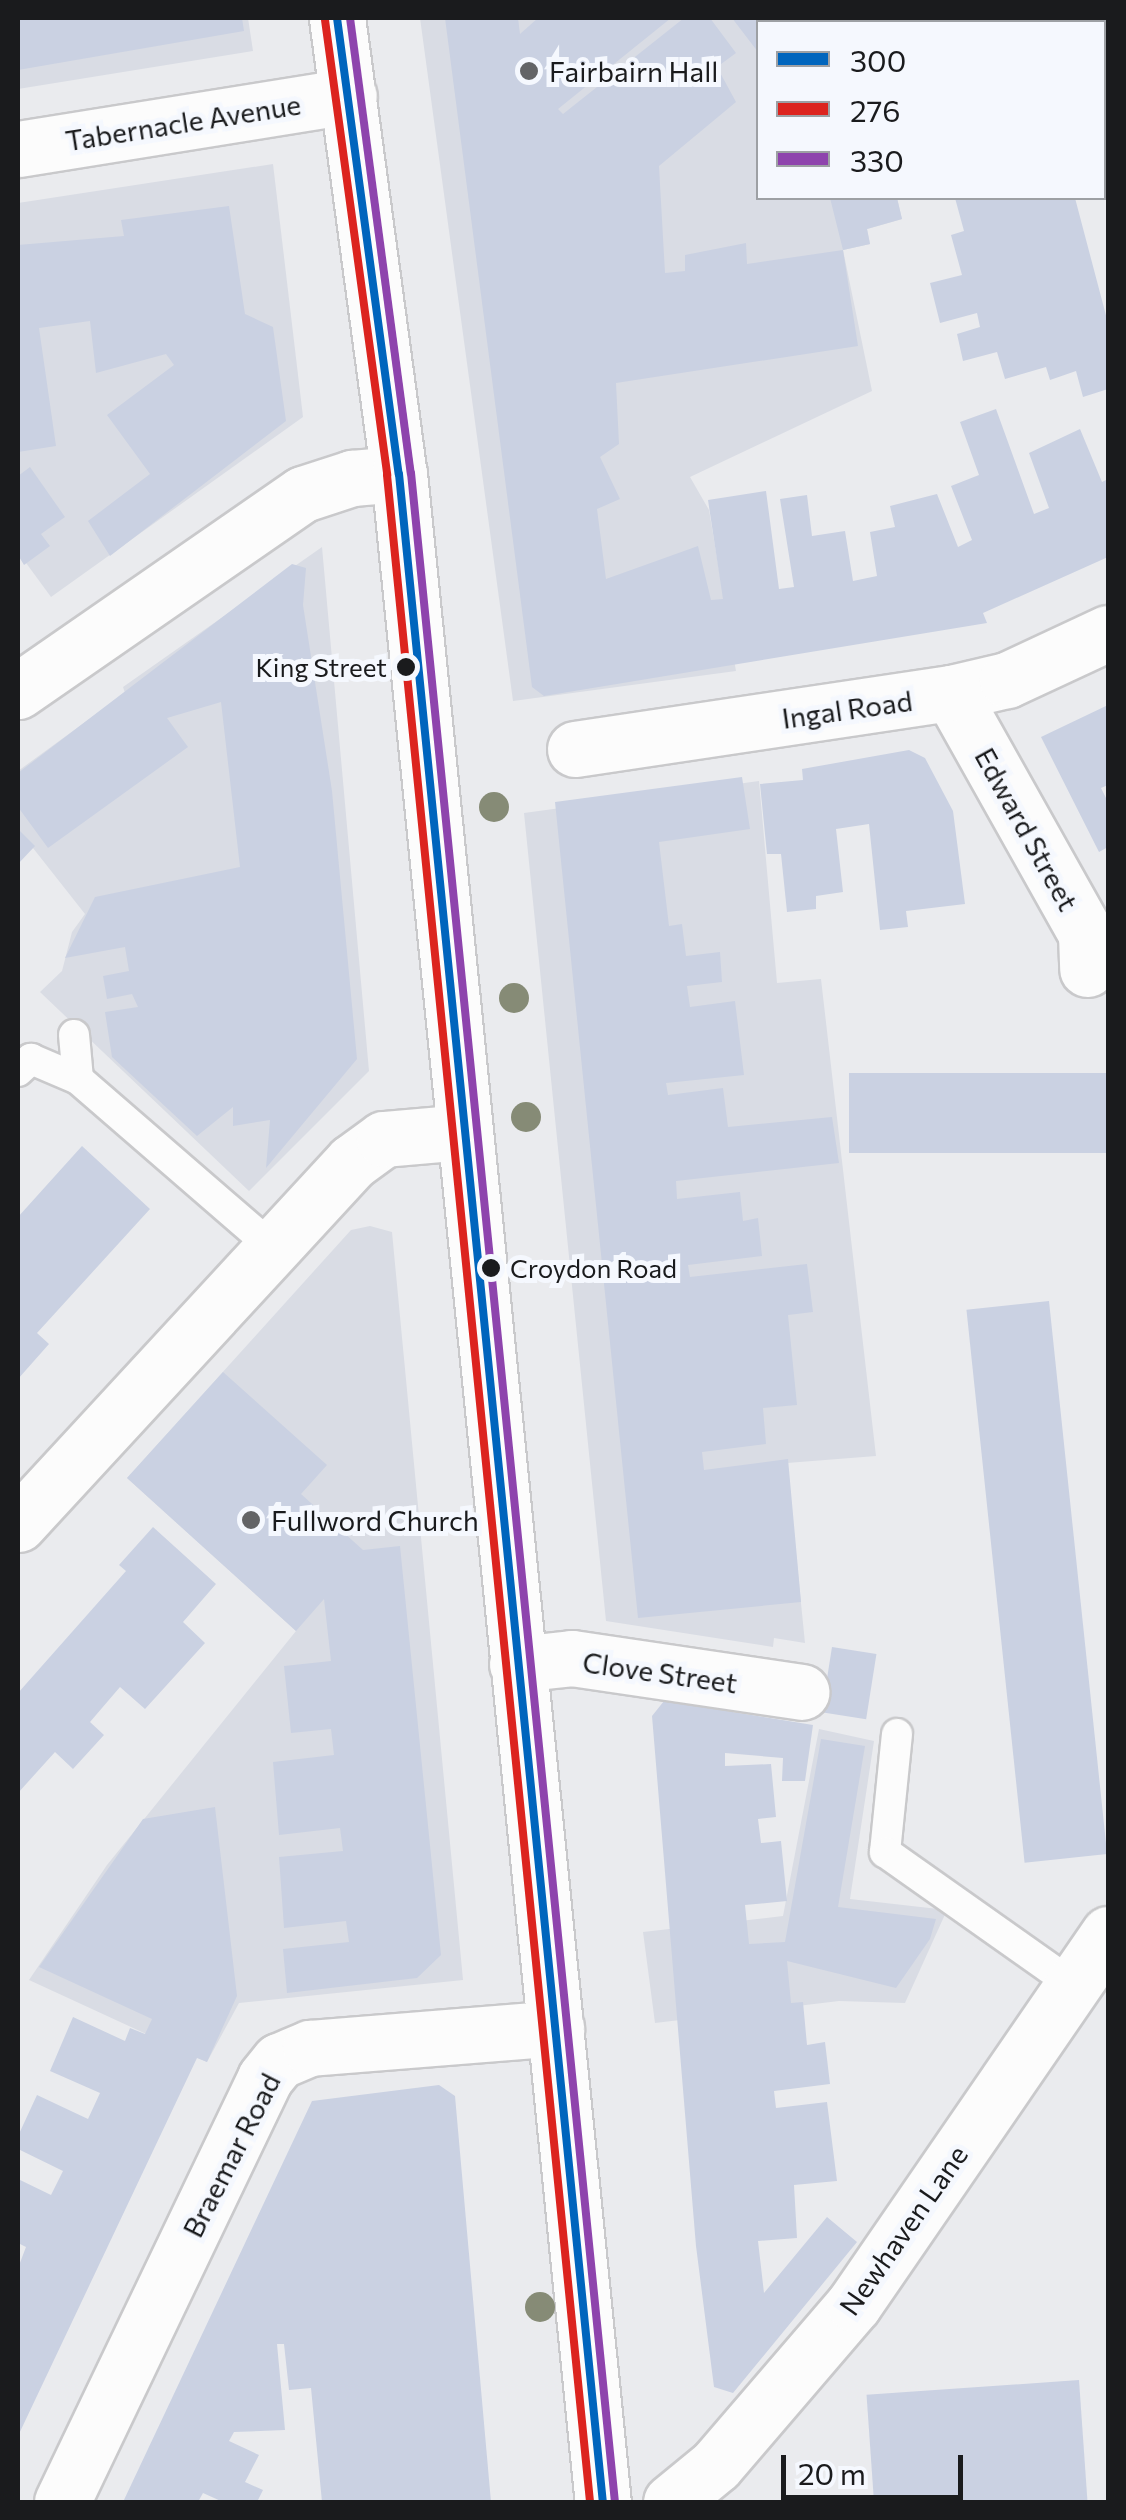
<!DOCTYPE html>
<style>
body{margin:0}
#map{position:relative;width:1126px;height:2520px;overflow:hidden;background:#eaebee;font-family:Commissioner,sans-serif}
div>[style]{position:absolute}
.built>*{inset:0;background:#d9dce4}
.building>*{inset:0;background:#cad1e2;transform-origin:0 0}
.roads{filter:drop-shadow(2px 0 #c9c9cb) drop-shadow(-2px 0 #c9c9cb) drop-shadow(0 2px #c9c9cb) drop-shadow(0 -2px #c9c9cb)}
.lane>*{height:30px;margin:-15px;padding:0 15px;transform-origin:15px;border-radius:15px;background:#fcfcfc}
.street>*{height:55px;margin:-27.5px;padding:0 27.5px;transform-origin:27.5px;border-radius:27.5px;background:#fcfcfc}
.primary>*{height:55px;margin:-27.5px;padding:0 27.5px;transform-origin:27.5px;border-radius:27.5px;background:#fcfcfc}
.bus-1>*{height:8px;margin:-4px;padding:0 4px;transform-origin:4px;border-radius:4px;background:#0065bd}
.bus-2>*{height:8px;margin:-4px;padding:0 4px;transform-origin:4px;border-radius:4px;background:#dc241f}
.bus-3>*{height:8px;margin:-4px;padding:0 4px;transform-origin:4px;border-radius:4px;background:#8e44ad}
.trees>*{width:30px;height:30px;margin:-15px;border-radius:50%;background:#868b76}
.dots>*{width:28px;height:28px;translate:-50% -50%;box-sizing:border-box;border:5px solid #f5f8fe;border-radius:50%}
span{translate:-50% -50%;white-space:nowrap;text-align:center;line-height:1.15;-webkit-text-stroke:10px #f5f8fe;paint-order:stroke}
.bus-label{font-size:26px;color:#1a1b1d}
.right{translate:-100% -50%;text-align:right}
.left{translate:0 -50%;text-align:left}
.poi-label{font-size:28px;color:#1a1b1d}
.street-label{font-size:28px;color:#1a1b1d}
.frame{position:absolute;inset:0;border:20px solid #1a1b1d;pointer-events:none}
.legend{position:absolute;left:756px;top:20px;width:350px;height:180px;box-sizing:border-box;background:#f5f8fe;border:2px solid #9da0a4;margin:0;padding:12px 18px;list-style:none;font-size:30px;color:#1a1b1d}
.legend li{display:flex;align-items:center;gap:20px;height:50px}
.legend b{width:50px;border:2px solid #9da0a4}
.scale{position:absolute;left:781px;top:2455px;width:182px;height:45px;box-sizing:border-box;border:5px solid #1a1b1d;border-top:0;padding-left:12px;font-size:30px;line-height:35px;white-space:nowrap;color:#1a1b1d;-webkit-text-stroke:8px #f5f8fe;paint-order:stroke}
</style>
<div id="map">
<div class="built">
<i style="clip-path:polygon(18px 18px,248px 18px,253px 51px,18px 89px)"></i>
<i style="clip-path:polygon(420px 18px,851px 18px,853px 22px,758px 22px,758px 198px,897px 198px,902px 219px,867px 229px,870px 244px,843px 250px,872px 391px,690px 477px,709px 510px,736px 671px,513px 701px)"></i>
<i style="clip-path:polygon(273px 164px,303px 417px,51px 597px,18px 552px,18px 203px)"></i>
<i style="clip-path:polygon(322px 547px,369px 1071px,249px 1191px,40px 992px,62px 971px,72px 932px,85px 914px,18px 829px,18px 771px,125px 693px,123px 687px)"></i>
<i style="clip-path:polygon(759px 781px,777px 983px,821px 979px,876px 1456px,787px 1463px,805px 1643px,774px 1638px,773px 1647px,606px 1621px,524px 813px)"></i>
<i style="clip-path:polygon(370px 1226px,392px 1232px,463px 1980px,239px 2003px,207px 2062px,29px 1980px,107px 1865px,296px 1631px,127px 1478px,351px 1230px)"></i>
<i style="clip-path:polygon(819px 1729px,874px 1741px,850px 1899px,947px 1910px,905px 2003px,839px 2001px,655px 2023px,643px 1932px,783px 1916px)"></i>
</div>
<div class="building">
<i style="clip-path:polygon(18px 18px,242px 18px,244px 31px,18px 70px)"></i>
<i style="clip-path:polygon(445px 18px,518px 18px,520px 34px,538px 18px,671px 18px,558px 109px,563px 114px,684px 18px,710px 18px,736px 53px,717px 67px,736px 102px,659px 166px,665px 273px,685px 271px,685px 255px,746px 243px,747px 264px,843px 250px,858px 346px,616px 383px,619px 444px,600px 457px,620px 499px,597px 509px,606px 579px,698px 546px,711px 600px,723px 599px,708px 500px,766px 491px,779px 589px,794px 587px,780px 499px,807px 495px,812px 536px,845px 531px,853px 581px,877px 576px,870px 532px,895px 527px,890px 506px,937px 494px,958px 547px,972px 540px,951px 486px,979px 475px,960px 422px,996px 409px,1034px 514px,1049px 508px,1029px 453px,1080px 429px,1102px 482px,1108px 479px,1108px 557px,983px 613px,987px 623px,544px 696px,532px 687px)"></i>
<i style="clip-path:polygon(732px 18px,851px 18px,853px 22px,758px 22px,758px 52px)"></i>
<i style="left:894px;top:18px;width:133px;height:4px"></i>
<i style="clip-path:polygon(830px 198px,897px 198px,902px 219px,867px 229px,870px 244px,843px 250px)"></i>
<i style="clip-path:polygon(955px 198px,1075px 198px,1108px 323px,1108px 389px,1083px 397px,1076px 371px,1050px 380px,1046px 367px,1005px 379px,997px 352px,963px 361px,957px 334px,980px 327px,977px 313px,940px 323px,930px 283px,962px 275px,951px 235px,964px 231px)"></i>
<i style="clip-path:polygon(229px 206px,245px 314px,273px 327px,286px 421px,110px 556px,88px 521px,150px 474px,107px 415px,174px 365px,166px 354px,96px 373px,90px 321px,39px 328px,56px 446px,18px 452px,18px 245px,124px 236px,121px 220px)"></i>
<i style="clip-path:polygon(30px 467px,65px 517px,41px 534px,50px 546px,24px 565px,18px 555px,18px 476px)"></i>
<i style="clip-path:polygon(292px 564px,306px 568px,303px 605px,332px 791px,357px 1059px,266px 1168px,270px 1120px,233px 1126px,233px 1107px,197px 1136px,112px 1057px,105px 1012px,138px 1007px,132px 994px,107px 999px,103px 976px,129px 971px,125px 947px,65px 958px,95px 897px,240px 867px,221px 702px,167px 718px,188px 747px,48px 848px,18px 807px,18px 773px)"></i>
<i style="clip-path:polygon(1108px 705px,1108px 785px,1101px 788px,1108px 802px,1108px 847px,1099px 852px,1041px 737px)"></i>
<i style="clip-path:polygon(909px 750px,925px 758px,953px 811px,965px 904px,906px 911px,908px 927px,880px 930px,869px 824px,836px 829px,843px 892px,816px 896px,816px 909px,787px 912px,781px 854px,767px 854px,760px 784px,803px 780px,802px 769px)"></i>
<i style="clip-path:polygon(742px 777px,750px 829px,659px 842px,669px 926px,682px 924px,686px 956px,720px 952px,722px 982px,687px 986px,690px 1007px,735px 1001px,744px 1075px,666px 1083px,668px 1095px,723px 1088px,728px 1127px,832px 1117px,839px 1163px,676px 1181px,677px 1199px,740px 1192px,743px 1221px,758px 1218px,762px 1256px,688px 1265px,690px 1277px,807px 1264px,813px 1312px,788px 1315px,797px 1405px,763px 1408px,766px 1444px,702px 1452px,704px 1470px,788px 1459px,801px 1602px,638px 1618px,555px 802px)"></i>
<i style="clip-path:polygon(18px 829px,35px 846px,18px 864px)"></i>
<i style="left:1108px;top:1073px;width:80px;height:259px;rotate:90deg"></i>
<i style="clip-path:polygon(82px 1146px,150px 1209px,37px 1333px,49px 1344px,18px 1379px,18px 1217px)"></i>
<i style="left:1049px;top:1301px;width:556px;height:83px;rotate:84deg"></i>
<i style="clip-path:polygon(223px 1372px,327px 1465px,301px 1494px,363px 1550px,400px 1546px,441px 1955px,417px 1978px,287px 1993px,283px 1949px,349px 1942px,346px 1921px,284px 1928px,279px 1857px,343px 1851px,340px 1828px,279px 1835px,273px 1762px,334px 1755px,331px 1729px,291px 1733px,284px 1666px,331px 1661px,324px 1599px,296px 1631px,127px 1478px)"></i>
<i style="clip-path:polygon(153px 1527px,216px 1584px,183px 1622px,205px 1643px,145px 1709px,120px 1687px,90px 1722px,104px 1735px,73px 1769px,55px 1752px,18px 1793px,18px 1693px,126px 1571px,119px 1565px)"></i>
<i style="left:832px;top:1647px;width:45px;height:66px;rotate:9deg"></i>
<i style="clip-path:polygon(664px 1701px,813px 1725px,805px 1781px,782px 1781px,783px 1758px,725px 1753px,725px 1766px,771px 1764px,776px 1817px,758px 1819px,761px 1843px,781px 1841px,787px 1901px,745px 1905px,749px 1944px,785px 1942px,821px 1739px,865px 1746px,838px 1907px,936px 1919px,930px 1939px,896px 1988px,787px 1961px,791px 2003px,803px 2002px,807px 2045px,825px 2042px,830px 2084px,774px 2091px,776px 2108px,827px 2102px,837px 2181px,794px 2185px,797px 2238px,758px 2241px,764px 2293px,827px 2217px,857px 2242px,733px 2393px,714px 2387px,696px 2246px,652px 1716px)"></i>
<i style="clip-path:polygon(215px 1807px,237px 1996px,207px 2062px,197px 2058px,18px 2436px,18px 2268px,26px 2247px,18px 2243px,18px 2179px,51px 2195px,63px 2171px,18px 2149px,18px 2136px,37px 2095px,88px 2119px,100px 2093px,50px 2071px,73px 2017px,125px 2041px,130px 2028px,145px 2034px,152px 2019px,39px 1967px,143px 1819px)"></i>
<i style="clip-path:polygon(439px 2085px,455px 2096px,491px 2502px,322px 2502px,311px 2388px,289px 2390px,284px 2344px,277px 2344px,285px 2430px,234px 2432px,229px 2441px,259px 2455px,245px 2482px,263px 2490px,257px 2502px,223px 2502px,203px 2493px,198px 2502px,123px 2502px,312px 2101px)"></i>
<i style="left:1079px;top:2380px;width:122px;height:213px;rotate:86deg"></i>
</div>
<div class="roads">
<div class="lane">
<i style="left:74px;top:1035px;width:44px;rotate:84.8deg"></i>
<i style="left:78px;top:1079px;width:255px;rotate:40.9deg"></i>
<i style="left:18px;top:1071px;width:18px;rotate:-43deg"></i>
<i style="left:31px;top:1059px;width:51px;rotate:23.1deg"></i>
<i style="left:897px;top:1734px;width:119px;rotate:95.8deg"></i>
<i style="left:885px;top:1852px;width:229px;rotate:35.2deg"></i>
</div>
<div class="street">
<i style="left:1104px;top:47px;width:19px;rotate:78deg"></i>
<i style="left:18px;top:149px;width:335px;rotate:-9.1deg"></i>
<i style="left:18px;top:691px;width:346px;rotate:-34.7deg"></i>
<i style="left:303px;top:494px;width:52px;rotate:-18.1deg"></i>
<i style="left:352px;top:478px;width:47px;rotate:-4.9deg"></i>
<i style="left:951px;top:693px;width:276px;rotate:60.7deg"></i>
<i style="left:1086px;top:934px;width:35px;rotate:88deg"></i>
<i style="left:575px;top:749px;width:380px;rotate:-8.5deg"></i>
<i style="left:951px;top:693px;width:57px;rotate:-13.1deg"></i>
<i style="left:1007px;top:680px;width:111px;rotate:-25deg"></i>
<i style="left:18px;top:1524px;width:493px;rotate:-47.3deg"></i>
<i style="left:352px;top:1162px;width:39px;rotate:-36deg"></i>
<i style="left:384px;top:1139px;width:80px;rotate:-5deg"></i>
<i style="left:517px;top:1664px;width:55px;rotate:-6.2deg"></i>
<i style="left:572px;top:1658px;width:232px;rotate:8.4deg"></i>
<i style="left:62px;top:2502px;width:470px;rotate:-64.4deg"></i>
<i style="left:265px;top:2078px;width:22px;rotate:-51deg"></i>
<i style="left:279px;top:2061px;width:34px;rotate:-23deg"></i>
<i style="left:310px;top:2048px;width:247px;rotate:-4.6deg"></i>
<i style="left:671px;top:2502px;width:58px;rotate:-39.4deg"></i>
<i style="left:716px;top:2465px;width:212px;rotate:-49.4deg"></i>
<i style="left:854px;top:2304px;width:449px;rotate:-55.5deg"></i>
</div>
<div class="primary">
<i style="left:337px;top:18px;width:460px;rotate:82.3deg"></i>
<i style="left:399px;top:474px;width:2038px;rotate:84.26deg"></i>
</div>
</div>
<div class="bus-1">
<i style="left:337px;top:18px;width:460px;rotate:82.3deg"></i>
<i style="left:399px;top:474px;width:2038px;rotate:84.26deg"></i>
</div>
<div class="bus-2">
<i style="left:325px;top:20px;width:459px;rotate:82.2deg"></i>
<i style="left:387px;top:475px;width:2037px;rotate:84.28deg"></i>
</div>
<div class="bus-3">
<i style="left:350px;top:18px;width:459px;rotate:82.4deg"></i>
<i style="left:411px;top:473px;width:2038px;rotate:84.26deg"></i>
</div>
<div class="trees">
<i style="left:494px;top:807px"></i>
<i style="left:514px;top:998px"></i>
<i style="left:526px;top:1117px"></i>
<i style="left:540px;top:2307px"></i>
</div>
<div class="dots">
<i style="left:529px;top:71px;background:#636466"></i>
<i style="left:406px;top:667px;background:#1a1b1d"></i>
<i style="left:491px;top:1268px;background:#1a1b1d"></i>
<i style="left:251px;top:1520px;background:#636466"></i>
</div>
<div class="bus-label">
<span class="right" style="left:387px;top:667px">King Street</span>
<span class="left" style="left:510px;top:1268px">Croydon Road</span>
</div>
<div class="poi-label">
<span class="left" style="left:549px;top:71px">Fairbairn Hall</span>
<span class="left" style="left:271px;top:1520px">Fullword Church</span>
</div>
<div class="street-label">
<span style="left:183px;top:122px;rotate:-9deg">Tabernacle Avenue</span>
<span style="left:847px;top:709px;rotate:-8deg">Ingal Road</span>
<span style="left:1027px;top:829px;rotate:61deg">Edward Street</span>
<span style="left:660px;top:1672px;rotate:8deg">Clove Street</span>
<span style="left:231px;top:2155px;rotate:-63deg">Braemar Road</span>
<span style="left:903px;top:2230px;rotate:-55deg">Newhaven Lane</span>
</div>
<div class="frame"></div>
<ul class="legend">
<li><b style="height:12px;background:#0065bd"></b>300</li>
<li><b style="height:12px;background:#dc241f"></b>276</li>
<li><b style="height:12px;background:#8e44ad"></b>330</li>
</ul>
<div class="scale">20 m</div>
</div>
